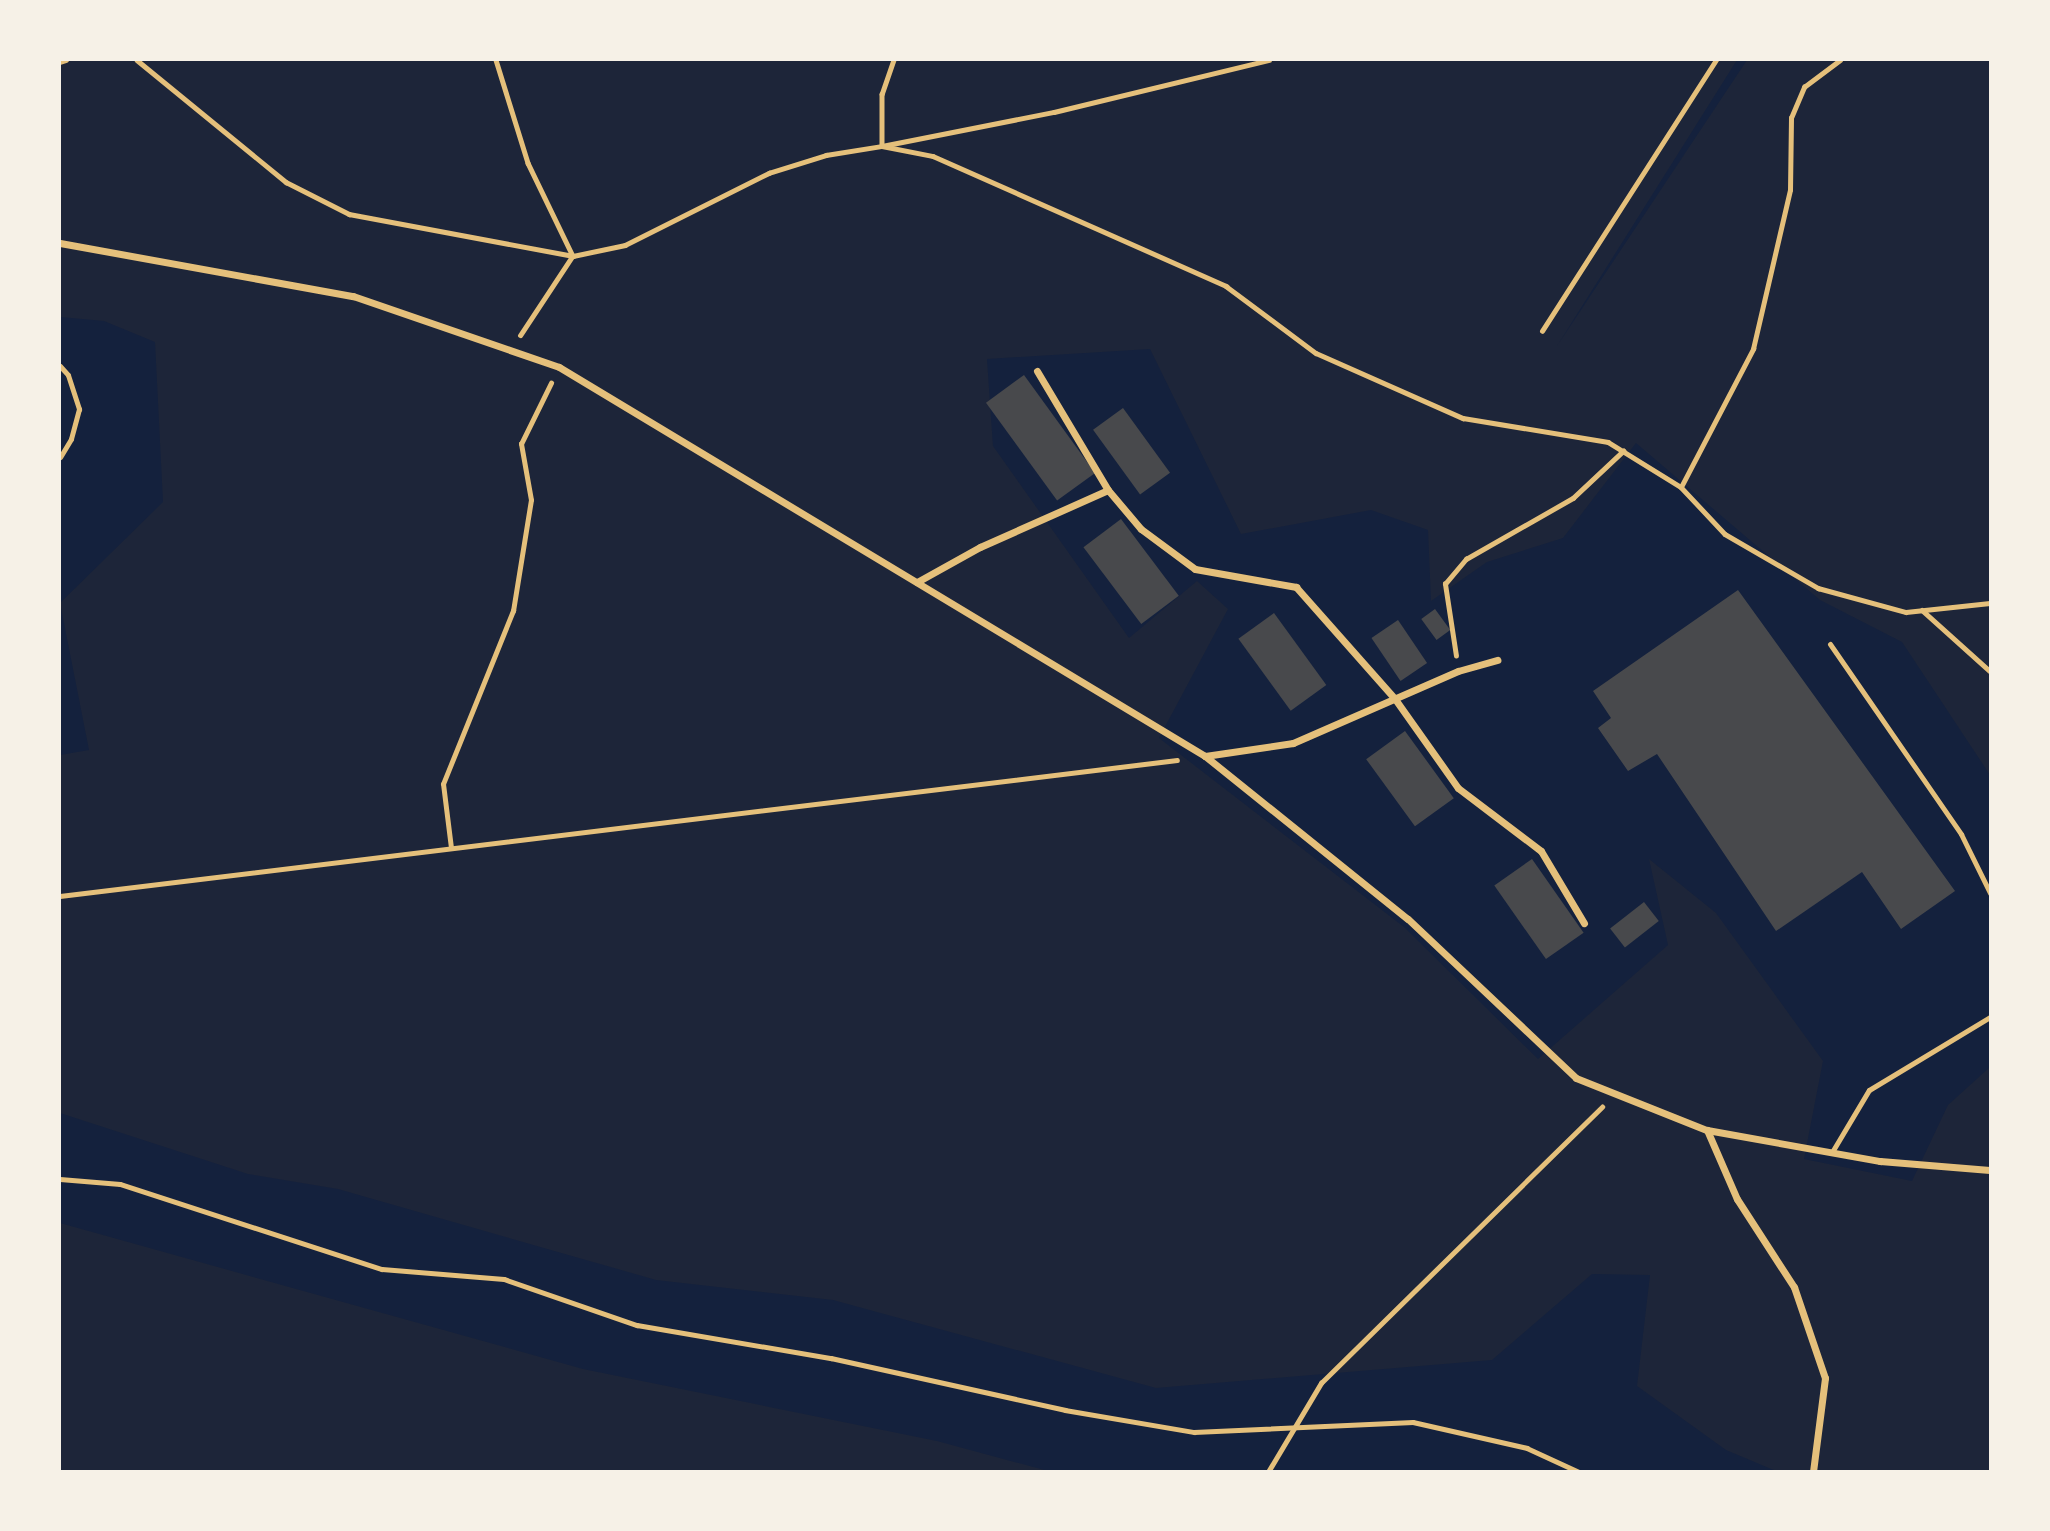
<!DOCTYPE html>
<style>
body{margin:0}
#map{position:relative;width:2050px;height:1531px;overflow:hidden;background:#14213d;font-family:"Asap Condensed",sans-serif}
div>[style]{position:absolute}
.green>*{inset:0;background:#1d2539}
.building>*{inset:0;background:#48494c;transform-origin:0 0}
.path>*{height:4.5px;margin:-2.25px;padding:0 2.25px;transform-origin:2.25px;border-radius:2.25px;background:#e5c07b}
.service>*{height:5px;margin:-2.5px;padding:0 2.5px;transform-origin:2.5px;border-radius:2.5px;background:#e5c07b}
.minor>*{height:7px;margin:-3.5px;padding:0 3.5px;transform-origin:3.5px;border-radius:3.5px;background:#e5c07b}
span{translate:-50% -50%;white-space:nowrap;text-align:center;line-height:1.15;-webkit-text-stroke:5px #f6f1e7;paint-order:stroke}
.frame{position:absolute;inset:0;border:61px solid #f6f1e7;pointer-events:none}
</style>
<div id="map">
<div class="green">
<i style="clip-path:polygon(60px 60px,1737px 60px,1557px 346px,1747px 60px,1990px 60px,1990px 775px,1902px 642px,1820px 600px,1636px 443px,1563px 538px,1487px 562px,1431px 601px,1428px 530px,1371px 510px,1241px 534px,1150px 349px,987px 359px,993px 446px,1129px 638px,1197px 581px,1228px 609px,1159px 738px,1404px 927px,1538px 1059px,1668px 945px,1649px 859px,1716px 913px,1823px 1061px,1804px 1159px,1912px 1181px,1948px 1105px,1990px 1067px,1990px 1471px,1776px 1471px,1726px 1450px,1637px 1386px,1650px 1275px,1592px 1274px,1492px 1360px,1156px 1388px,833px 1300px,656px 1280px,338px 1189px,248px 1174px,60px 1113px,60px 755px,89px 750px,60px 603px,163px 502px,155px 342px,104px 321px,60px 317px)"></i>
<i style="clip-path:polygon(60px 1223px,583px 1369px,937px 1441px,1048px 1471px,60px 1471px)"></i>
</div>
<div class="building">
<i style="left:1024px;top:375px;width:121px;height:47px;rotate:54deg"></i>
<i style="left:1123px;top:408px;width:80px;height:37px;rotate:54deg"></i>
<i style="left:1121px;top:519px;width:96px;height:47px;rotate:53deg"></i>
<i style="clip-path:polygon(1738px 590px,1955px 891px,1901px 929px,1862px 872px,1776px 931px,1657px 754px,1628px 771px,1598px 728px,1611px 718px,1593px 691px)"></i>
<i style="left:1435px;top:609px;width:26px;height:17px;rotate:54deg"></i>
<i style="left:1274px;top:613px;width:89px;height:44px;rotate:54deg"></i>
<i style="left:1398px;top:620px;width:52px;height:32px;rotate:56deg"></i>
<i style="left:1405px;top:731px;width:83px;height:48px;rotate:54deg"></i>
<i style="left:1532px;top:859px;width:90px;height:46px;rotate:55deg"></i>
<i style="left:1644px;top:902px;width:24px;height:43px;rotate:52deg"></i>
</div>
<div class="path">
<i style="left:137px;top:60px;width:193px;rotate:39.3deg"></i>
<i style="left:286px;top:182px;width:71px;rotate:26.9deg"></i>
<i style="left:349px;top:214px;width:228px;rotate:10.6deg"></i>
<i style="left:573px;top:256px;width:53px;rotate:-11.9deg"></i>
<i style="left:625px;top:245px;width:161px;rotate:-26.6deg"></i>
<i style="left:769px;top:173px;width:60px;rotate:-17.5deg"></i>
<i style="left:826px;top:155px;width:57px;rotate:-9.1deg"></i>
<i style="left:882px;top:146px;width:52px;rotate:11.1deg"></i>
<i style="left:933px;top:156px;width:321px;rotate:23.9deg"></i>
<i style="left:1226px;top:286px;width:112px;rotate:36.7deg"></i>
<i style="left:1316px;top:353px;width:161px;rotate:23.9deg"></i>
<i style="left:1463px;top:418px;width:147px;rotate:9.4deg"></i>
<i style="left:1608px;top:442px;width:86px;rotate:31.7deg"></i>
<i style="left:1681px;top:487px;width:64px;rotate:46.9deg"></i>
<i style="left:1725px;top:534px;width:108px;rotate:30.1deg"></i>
<i style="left:1818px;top:588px;width:91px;rotate:15.3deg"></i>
<i style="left:1906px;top:612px;width:84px;rotate:-6.1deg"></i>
<i style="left:496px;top:60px;width:108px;rotate:72.7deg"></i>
<i style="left:528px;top:163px;width:103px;rotate:64.2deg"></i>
<i style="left:573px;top:256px;width:95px;rotate:123.4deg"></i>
<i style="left:894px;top:60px;width:36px;rotate:109deg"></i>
<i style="left:882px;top:94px;width:52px;rotate:90deg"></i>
<i style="left:882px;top:146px;width:175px;rotate:-11.2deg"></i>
<i style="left:1054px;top:112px;width:221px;rotate:-13.6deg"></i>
<i style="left:60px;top:62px;width:6px;rotate:-18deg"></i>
<i style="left:1542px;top:331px;width:322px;rotate:-57.3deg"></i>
<i style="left:1681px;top:487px;width:156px;rotate:-62.4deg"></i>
<i style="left:1753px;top:349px;width:163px;rotate:-76.9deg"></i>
<i style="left:1790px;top:190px;width:72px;rotate:-89.2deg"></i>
<i style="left:1791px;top:118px;width:34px;rotate:-67deg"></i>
<i style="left:1804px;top:87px;width:45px;rotate:-36.9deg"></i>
<i style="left:1922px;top:610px;width:91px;rotate:41.9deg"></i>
<i style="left:1456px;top:656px;width:73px;rotate:-98.7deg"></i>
<i style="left:1445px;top:584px;width:33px;rotate:-50deg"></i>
<i style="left:1466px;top:559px;width:123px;rotate:-29.7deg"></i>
<i style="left:1573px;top:498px;width:69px;rotate:-43.2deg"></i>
<i style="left:451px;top:848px;width:64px;rotate:-97.1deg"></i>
<i style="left:443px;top:784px;width:187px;rotate:-68deg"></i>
<i style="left:513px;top:611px;width:112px;rotate:-80.8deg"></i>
<i style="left:531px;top:500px;width:57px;rotate:-100.1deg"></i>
<i style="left:521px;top:444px;width:68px;rotate:-63.8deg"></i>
<i style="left:60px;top:896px;width:1125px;rotate:-6.94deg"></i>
<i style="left:60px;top:1179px;width:60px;rotate:4.8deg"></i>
<i style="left:120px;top:1184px;width:275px;rotate:18deg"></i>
<i style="left:382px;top:1269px;width:122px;rotate:4.7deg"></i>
<i style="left:504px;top:1279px;width:141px;rotate:19.1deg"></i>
<i style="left:637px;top:1325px;width:197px;rotate:9.7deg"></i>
<i style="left:831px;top:1358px;width:240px;rotate:12.5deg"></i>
<i style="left:1065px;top:1410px;width:131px;rotate:9.7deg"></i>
<i style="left:1194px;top:1432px;width:219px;rotate:-2.6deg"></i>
<i style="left:1413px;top:1422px;width:117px;rotate:12.8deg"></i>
<i style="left:1527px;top:1448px;width:57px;rotate:24.8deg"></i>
<i style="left:1268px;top:1472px;width:104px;rotate:-59.2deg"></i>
<i style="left:1321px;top:1383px;width:394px;rotate:-44.5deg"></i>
</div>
<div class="service">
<i style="left:60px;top:366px;width:12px;rotate:48deg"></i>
<i style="left:68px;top:375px;width:36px;rotate:72deg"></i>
<i style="left:79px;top:409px;width:31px;rotate:105deg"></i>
<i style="left:71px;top:439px;width:21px;rotate:121deg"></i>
<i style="left:1830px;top:644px;width:231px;rotate:55.4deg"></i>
<i style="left:1961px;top:834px;width:66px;rotate:63.8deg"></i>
<i style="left:1832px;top:1152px;width:72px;rotate:-59.2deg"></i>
<i style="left:1869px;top:1090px;width:141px;rotate:-31.1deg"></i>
</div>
<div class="minor">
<i style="left:60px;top:243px;width:298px;rotate:10.3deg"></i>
<i style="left:353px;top:296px;width:218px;rotate:19deg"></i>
<i style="left:559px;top:367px;width:754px;rotate:31.05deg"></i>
<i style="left:1205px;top:756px;width:260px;rotate:38.8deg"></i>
<i style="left:1408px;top:919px;width:231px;rotate:43.4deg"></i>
<i style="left:1576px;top:1078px;width:141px;rotate:21.7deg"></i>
<i style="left:1707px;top:1130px;width:176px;rotate:10.2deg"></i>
<i style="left:1880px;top:1161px;width:110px;rotate:4.7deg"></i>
<i style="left:1037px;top:371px;width:139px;rotate:59.2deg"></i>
<i style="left:1108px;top:490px;width:51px;rotate:49.8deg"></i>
<i style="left:1141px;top:529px;width:67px;rotate:36.5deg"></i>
<i style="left:1195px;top:569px;width:103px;rotate:10.1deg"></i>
<i style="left:1296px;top:587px;width:149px;rotate:48.5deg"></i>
<i style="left:1395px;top:699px;width:109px;rotate:54.7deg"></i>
<i style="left:1458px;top:788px;width:104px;rotate:37.2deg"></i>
<i style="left:1541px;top:851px;width:84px;rotate:59.2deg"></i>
<i style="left:917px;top:582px;width:72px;rotate:-29.1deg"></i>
<i style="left:980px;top:547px;width:140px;rotate:-24deg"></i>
<i style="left:1205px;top:756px;width:89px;rotate:-8.4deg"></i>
<i style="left:1293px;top:743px;width:180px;rotate:-23.6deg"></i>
<i style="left:1458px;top:671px;width:41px;rotate:-15.8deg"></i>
<i style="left:1707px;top:1130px;width:75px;rotate:66.5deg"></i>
<i style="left:1737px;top:1199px;width:105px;rotate:57.1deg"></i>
<i style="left:1794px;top:1287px;width:96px;rotate:71.2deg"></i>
<i style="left:1825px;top:1378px;width:95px;rotate:97.3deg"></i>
</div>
<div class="frame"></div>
</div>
